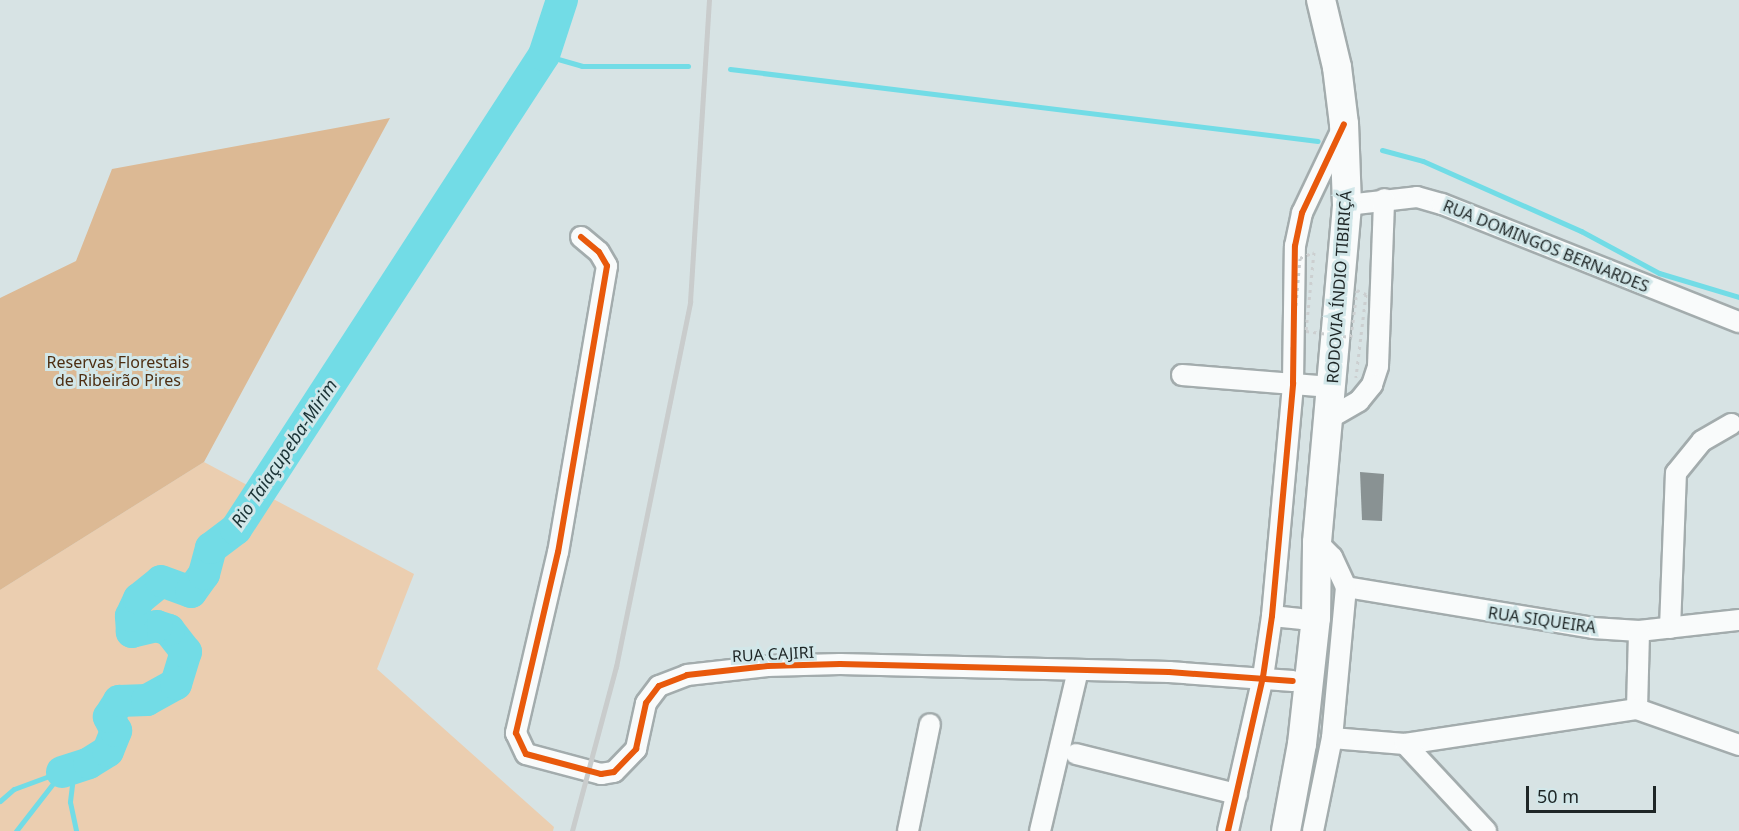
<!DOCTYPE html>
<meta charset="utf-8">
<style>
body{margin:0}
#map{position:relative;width:1739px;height:831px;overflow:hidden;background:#d7e3e4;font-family:"Noto Sans",sans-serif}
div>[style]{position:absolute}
.green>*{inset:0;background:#ebceb0}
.forest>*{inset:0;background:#dcb994}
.stream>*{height:5px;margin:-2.5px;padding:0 2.5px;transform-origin:2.5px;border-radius:2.5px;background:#72dce6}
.river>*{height:32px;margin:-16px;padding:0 16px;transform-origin:16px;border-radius:16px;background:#72dce6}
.building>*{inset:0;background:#899293}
.roads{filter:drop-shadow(2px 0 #a3acad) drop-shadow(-2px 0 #a3acad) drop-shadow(0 2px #a3acad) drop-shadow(0 -2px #a3acad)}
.minor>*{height:20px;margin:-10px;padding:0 10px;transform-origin:10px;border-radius:10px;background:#f9fbfb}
.highway>*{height:28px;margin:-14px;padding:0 14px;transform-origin:14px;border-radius:14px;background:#f9fbfb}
.rail>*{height:4.5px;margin:-2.25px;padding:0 2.25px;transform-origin:2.25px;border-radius:2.25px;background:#c9cccc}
.path-bridge>*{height:3px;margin-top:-1.5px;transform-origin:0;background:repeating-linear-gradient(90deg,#cccfd0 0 3px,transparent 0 7.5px)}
.cycleway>*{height:6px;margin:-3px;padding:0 3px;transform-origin:3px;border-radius:3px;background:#e8590c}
span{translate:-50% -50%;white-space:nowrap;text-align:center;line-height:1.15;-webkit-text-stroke:6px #d2e7e9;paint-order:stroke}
.street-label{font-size:16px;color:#1e2626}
.park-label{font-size:16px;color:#4d2e12}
.water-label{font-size:18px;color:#1a3235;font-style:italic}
.scale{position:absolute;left:1526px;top:786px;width:130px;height:27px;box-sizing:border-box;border:3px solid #1e2626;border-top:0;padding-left:8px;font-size:18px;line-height:21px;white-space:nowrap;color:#1e2626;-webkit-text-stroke:4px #d2e7e9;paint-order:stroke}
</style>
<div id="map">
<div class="green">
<i style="clip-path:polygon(204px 462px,414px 574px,377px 669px,554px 827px,553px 831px,0 831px,0 590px)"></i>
</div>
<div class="forest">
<i style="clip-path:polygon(390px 118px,204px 462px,0 590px,0 298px,76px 261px,112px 169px)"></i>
</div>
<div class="stream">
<i style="left:544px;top:55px;width:40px;rotate:16deg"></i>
<i style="left:582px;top:66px;width:106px"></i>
<i style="left:730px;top:69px;width:592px;rotate:6.98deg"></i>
<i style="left:1382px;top:150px;width:42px;rotate:15deg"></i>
<i style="left:1423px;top:161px;width:173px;rotate:23.9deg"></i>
<i style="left:1581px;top:231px;width:89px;rotate:28.3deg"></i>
<i style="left:1659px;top:273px;width:84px;rotate:16.7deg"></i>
<i style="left:62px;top:772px;width:16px;rotate:52deg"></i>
<i style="left:72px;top:785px;width:17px;rotate:97deg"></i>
<i style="left:70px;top:802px;width:30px;rotate:78deg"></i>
<i style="left:0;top:801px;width:18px;rotate:-41deg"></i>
<i style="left:14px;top:789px;width:49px;rotate:-20.3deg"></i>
<i style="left:16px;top:831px;width:75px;rotate:-52.1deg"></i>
</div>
<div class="river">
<i style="left:62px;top:772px;width:28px;rotate:-18deg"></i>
<i style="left:89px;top:763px;width:22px;rotate:-32deg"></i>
<i style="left:108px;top:751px;width:22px;rotate:-68deg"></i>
<i style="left:116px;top:731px;width:16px;rotate:-117deg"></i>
<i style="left:109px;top:717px;width:19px;rotate:-58deg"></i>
<i style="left:119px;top:701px;width:28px;rotate:-2deg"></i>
<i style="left:147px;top:700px;width:33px;rotate:-29deg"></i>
<i style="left:176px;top:684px;width:34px;rotate:-73deg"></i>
<i style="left:186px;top:652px;width:28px;rotate:-128deg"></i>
<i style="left:169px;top:630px;width:13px;rotate:-162deg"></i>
<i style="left:157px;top:626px;width:26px;rotate:167deg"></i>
<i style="left:132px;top:632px;width:16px;rotate:-94deg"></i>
<i style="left:131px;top:616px;width:19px;rotate:-65deg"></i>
<i style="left:139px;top:599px;width:28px;rotate:-39deg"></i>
<i style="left:161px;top:581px;width:32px;rotate:20deg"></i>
<i style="left:191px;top:592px;width:22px;rotate:-54deg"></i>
<i style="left:204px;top:574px;width:27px;rotate:-75deg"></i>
<i style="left:211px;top:548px;width:31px;rotate:-37deg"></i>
<i style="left:236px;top:529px;width:565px;rotate:-56.98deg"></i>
<i style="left:544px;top:55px;width:58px;rotate:-71.9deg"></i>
</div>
<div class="building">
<i style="clip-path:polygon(1360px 472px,1384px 474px,1382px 521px,1362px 520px)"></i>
</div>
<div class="roads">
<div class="minor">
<i style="left:1347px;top:205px;width:70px;rotate:-6.5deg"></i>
<i style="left:1417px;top:197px;width:26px;rotate:16deg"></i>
<i style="left:1442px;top:204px;width:320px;rotate:21.7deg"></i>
<i style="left:581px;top:237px;width:23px;rotate:40deg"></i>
<i style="left:599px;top:252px;width:16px;rotate:60deg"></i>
<i style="left:607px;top:266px;width:290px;rotate:99.7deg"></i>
<i style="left:558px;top:552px;width:186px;rotate:103.1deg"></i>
<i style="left:516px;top:733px;width:23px;rotate:65deg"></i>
<i style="left:526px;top:754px;width:78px;rotate:14.9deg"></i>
<i style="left:601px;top:774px;width:13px;rotate:-9deg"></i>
<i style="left:614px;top:772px;width:32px;rotate:-46deg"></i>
<i style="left:636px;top:749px;width:47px;rotate:-77.7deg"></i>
<i style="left:646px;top:703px;width:21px;rotate:-53deg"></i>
<i style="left:659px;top:686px;width:30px;rotate:-21deg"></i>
<i style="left:687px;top:675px;width:81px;rotate:-6.4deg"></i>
<i style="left:767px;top:666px;width:73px;rotate:-1.6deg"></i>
<i style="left:840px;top:664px;width:329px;rotate:1.4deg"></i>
<i style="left:1169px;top:672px;width:124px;rotate:4.2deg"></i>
<i style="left:1182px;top:375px;width:149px;rotate:4.6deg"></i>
<i style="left:1328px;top:419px;width:36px;rotate:-30deg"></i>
<i style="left:1359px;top:401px;width:21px;rotate:-51deg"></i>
<i style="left:1372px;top:385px;width:20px;rotate:-72deg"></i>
<i style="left:1378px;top:366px;width:167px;rotate:-87.9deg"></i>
<i style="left:1346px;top:587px;width:250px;rotate:9.4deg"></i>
<i style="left:1593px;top:628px;width:46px;rotate:3.7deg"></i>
<i style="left:1639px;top:631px;width:101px;rotate:-6.3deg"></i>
<i style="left:1272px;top:616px;width:28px;rotate:6deg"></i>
<i style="left:1670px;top:628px;width:155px;rotate:-87.8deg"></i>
<i style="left:1676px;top:473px;width:41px;rotate:-50.9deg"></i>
<i style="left:1702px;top:441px;width:34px;rotate:-30deg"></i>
<i style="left:1637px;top:709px;width:78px;rotate:-88.5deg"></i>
<i style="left:1332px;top:738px;width:73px;rotate:4.7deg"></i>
<i style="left:1405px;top:744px;width:235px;rotate:-8.6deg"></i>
<i style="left:1637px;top:709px;width:108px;rotate:19.4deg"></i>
<i style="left:1405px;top:744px;width:119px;rotate:47deg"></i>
<i style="left:1076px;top:754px;width:166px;rotate:14deg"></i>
<i style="left:908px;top:831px;width:109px;rotate:-78.4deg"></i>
<i style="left:1040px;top:831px;width:165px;rotate:-76.7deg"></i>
<i style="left:1228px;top:831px;width:158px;rotate:-77.2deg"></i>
<i style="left:1263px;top:677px;width:62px;rotate:-81.6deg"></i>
<i style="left:1272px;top:616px;width:234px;rotate:-84.8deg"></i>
<i style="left:1293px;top:383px;width:137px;rotate:-89.2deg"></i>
<i style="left:1295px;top:246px;width:34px;rotate:-78deg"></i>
<i style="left:1302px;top:213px;width:93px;rotate:-64.5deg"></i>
<i style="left:1313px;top:831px;width:95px;rotate:-78.5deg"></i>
<i style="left:1332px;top:738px;width:152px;rotate:-84.7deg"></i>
<i style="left:1346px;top:587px;width:33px;rotate:-115deg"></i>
<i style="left:1332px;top:557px;width:21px;rotate:-135deg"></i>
</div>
<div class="highway">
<i style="left:1286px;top:831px;width:88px;rotate:-79.6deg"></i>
<i style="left:1302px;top:744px;width:127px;rotate:-83.7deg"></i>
<i style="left:1316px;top:618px;width:76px;rotate:-89.2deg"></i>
<i style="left:1317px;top:542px;width:338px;rotate:-84.9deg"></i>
<i style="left:1347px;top:205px;width:81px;rotate:-92.1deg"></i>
<i style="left:1344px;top:124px;width:57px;rotate:-97deg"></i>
<i style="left:1337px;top:67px;width:69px;rotate:-103.4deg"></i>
</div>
</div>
<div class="rail">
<i style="left:572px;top:831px;width:170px;rotate:-75deg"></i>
<i style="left:616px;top:667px;width:372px;rotate:-78.5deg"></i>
<i style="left:690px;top:302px;width:303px;rotate:-86.4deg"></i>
</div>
<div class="path-bridge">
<i style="left:1292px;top:350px;width:92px;rotate:-85deg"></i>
<i style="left:1300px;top:258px;width:15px;rotate:-23deg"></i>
<i style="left:1314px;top:252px;width:79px;rotate:95.8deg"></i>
<i style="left:1306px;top:331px;width:45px;rotate:7.6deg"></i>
<i style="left:1351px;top:337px;width:47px;rotate:-82.7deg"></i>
<i style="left:1357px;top:290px;width:10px;rotate:24deg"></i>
<i style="left:1366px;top:294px;width:84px;rotate:96.9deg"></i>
</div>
<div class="cycleway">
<i style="left:581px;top:237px;width:23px;rotate:40deg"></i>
<i style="left:599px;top:252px;width:16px;rotate:60deg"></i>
<i style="left:607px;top:266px;width:290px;rotate:99.7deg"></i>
<i style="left:558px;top:552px;width:186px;rotate:103.1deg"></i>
<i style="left:516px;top:733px;width:23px;rotate:65deg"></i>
<i style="left:526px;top:754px;width:78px;rotate:14.9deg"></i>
<i style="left:601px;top:774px;width:13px;rotate:-9deg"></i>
<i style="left:614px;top:772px;width:32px;rotate:-46deg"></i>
<i style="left:636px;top:749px;width:47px;rotate:-77.7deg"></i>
<i style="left:646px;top:703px;width:21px;rotate:-53deg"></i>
<i style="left:659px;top:686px;width:30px;rotate:-21deg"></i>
<i style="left:687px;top:675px;width:81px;rotate:-6.4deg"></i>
<i style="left:767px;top:666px;width:73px;rotate:-1.6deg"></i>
<i style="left:840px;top:664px;width:329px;rotate:1.4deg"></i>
<i style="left:1169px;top:672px;width:124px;rotate:4.2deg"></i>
<i style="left:1228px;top:831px;width:158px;rotate:-77.2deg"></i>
<i style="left:1263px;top:677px;width:62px;rotate:-81.6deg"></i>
<i style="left:1272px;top:616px;width:234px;rotate:-84.8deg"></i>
<i style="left:1293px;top:383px;width:137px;rotate:-89.2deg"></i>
<i style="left:1295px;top:246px;width:34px;rotate:-78deg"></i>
<i style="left:1302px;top:213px;width:98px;rotate:-64.7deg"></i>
</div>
<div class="street-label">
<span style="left:1546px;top:246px;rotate:22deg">RUA DOMINGOS BERNARDES</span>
<span style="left:1339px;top:287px;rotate:-86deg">RODOVIA ÍNDIO TIBIRIÇÁ</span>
<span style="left:1542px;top:620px;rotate:8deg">RUA SIQUEIRA</span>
<span style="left:773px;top:654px;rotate:-3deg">RUA CAJIRI</span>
</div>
<div class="park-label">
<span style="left:118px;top:371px">Reservas Florestais<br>de Ribeirão Pires</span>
</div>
<div class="water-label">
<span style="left:284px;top:453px;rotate:-56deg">Rio Taiaçupeba-Mirim</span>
</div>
<div class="scale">50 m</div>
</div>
